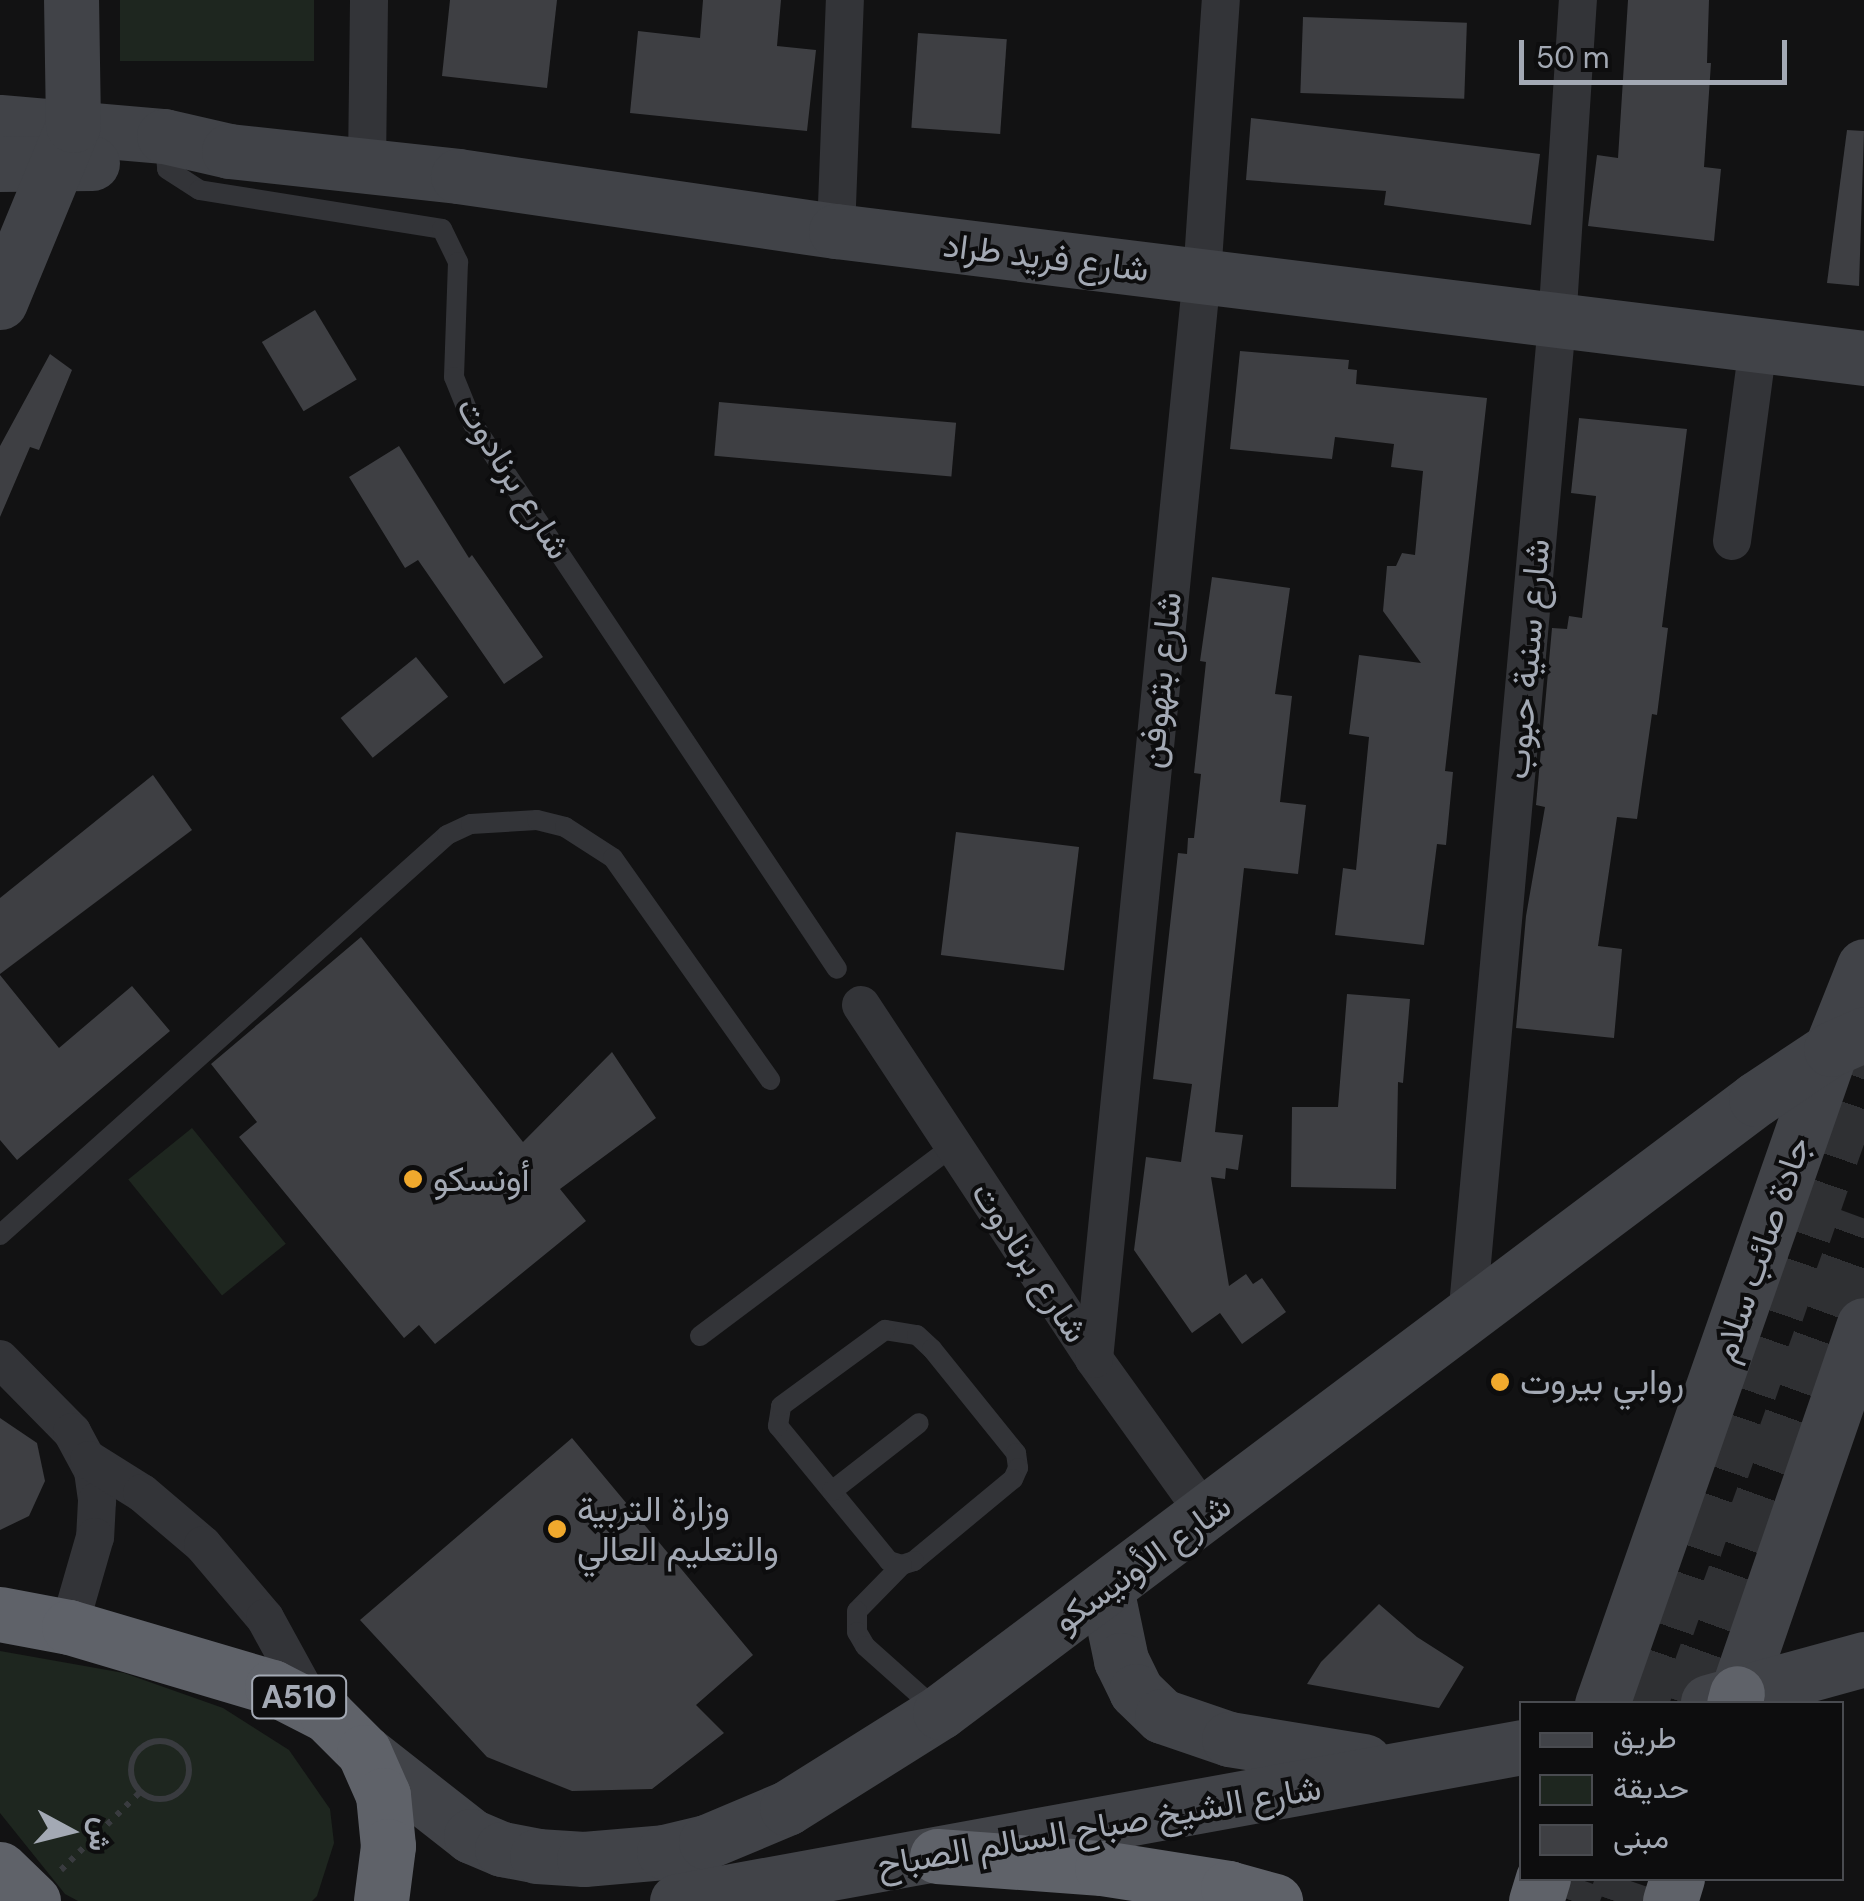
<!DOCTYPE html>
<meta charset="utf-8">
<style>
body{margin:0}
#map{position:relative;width:1864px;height:1901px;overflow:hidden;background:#121213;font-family:"DM Sans",Vazirmatn,sans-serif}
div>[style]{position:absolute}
.green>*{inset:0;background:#1e261f;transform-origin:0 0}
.building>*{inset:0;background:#3e3f43;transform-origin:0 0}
.highway-tunnel>*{height:55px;margin-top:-27.5px;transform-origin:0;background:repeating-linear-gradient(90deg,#2f3033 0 55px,transparent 0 83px)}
.path>*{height:6px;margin-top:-3px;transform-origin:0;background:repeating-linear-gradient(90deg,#393b3f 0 5px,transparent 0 13px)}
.path>.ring{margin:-3px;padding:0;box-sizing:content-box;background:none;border:6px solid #393b3f;border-radius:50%}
.lane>*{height:20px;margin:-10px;padding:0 10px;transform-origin:10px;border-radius:10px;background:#333438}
.street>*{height:38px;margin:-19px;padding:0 19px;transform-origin:19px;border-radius:19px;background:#333438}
.secondary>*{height:55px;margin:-27.5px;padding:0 27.5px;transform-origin:27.5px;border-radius:27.5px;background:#414348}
.highway>*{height:55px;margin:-27.5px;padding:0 27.5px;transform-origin:27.5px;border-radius:27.5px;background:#5f6269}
.dots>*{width:28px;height:28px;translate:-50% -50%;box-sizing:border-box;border:5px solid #0d0d0e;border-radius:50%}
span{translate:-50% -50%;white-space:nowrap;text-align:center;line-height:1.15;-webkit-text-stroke:8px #0d0d0e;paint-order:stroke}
.shield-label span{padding:2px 8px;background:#0d0d0e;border:2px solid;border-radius:8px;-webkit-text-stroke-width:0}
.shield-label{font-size:32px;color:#a3a9b4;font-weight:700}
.street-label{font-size:35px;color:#a3a9b4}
.poi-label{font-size:35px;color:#a3a9b4}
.left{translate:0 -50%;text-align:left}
.legend{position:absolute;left:1519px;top:1701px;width:325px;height:180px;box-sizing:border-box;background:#0d0d0e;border:2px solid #494b50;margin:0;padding:12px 18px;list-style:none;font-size:30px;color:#a3a9b4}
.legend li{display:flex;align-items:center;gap:20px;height:50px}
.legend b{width:50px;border:2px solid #494b50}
.north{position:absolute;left:20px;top:1781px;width:100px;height:100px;-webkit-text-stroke:8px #0d0d0e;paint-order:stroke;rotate:97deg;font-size:28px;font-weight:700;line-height:40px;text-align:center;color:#a3a9b4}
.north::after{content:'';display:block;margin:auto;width:35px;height:45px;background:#a3a9b4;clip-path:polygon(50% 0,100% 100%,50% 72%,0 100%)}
.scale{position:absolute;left:1519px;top:40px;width:268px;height:45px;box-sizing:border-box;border:5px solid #a3a9b4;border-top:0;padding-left:12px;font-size:30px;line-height:35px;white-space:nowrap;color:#a3a9b4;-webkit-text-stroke:8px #0d0d0e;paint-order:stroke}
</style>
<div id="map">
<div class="green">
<i style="left:120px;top:0;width:194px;height:61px"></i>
<i style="left:192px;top:1128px;width:149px;height:82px;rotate:51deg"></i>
<i style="clip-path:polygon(0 1651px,124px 1673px,223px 1708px,289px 1750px,330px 1809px,334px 1843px,317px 1896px,312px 1901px,78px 1901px,65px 1894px,0 1813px)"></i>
</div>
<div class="building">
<i style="clip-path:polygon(450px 0,557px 0,547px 88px,442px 76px)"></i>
<i style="clip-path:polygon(703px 0,781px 0,777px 46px,816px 50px,807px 131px,630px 113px,638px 31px,700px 38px)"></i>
<i style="clip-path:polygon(1628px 0,1709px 0,1707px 63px,1711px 63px,1704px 167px,1721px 169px,1714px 241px,1588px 226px,1597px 155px,1618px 158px)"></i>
<i style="left:1303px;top:17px;width:164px;height:76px;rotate:2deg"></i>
<i style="left:918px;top:33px;width:89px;height:95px;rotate:4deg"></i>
<i style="clip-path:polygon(1251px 118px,1540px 154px,1531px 225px,1384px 205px,1386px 191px,1246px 180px)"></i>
<i style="clip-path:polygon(1847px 130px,1864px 131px,1859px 286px,1827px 283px)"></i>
<i style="left:315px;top:310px;width:81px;height:62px;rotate:59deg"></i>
<i style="clip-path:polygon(1240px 351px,1349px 360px,1348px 369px,1357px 370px,1356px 384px,1487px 398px,1445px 771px,1453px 772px,1446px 845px,1437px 844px,1424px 945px,1335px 935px,1343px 868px,1356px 870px,1369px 737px,1349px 734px,1359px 655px,1421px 663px,1383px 611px,1387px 566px,1396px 566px,1402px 553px,1415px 555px,1423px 471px,1391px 467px,1394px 444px,1335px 437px,1332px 459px,1230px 449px)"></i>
<i style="clip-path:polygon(50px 354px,72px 370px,39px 450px,30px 447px,0 517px,0 446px)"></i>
<i style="left:719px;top:402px;width:238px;height:54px;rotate:5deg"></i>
<i style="clip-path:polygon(1579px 418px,1687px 429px,1662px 627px,1668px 628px,1657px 715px,1652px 714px,1637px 819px,1617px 817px,1598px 946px,1622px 949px,1614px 1038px,1516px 1028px,1526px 916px,1545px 807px,1536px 805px,1552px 628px,1567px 629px,1569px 616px,1582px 618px,1596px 496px,1571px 493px)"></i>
<i style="clip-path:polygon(399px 446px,469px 558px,472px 555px,543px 657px,504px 684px,418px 560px,405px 568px,349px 477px)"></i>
<i style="clip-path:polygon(1212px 577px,1290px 588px,1275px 694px,1292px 696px,1280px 802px,1306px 805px,1298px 874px,1244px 868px,1215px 1132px,1243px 1135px,1238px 1170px,1226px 1168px,1225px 1179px,1211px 1177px,1229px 1286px,1246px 1274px,1253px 1284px,1262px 1278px,1286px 1312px,1242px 1344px,1220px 1313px,1192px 1333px,1134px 1250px,1146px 1157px,1181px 1162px,1192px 1084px,1153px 1079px,1178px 853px,1187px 854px,1188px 838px,1194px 838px,1201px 774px,1194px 773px,1206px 662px,1200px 661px)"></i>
<i style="left:416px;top:657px;width:51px;height:97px;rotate:51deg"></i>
<i style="clip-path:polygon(153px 775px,192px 830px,0 974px,0 898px)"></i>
<i style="left:956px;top:832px;width:124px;height:124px;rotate:7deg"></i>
<i style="clip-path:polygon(361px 937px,523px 1142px,612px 1052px,656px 1118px,560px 1189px,586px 1221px,435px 1344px,419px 1325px,404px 1338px,239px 1137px,257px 1122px,211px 1064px)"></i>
<i style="clip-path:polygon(0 975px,59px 1048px,132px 986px,170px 1031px,17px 1160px,0 1140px)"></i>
<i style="clip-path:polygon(1347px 994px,1410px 999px,1403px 1083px,1398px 1082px,1396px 1189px,1291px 1187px,1292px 1107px,1338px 1107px)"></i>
<i style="clip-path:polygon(0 1418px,37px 1443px,45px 1481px,29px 1516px,0 1530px)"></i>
<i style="clip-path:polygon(572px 1438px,753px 1655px,696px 1705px,724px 1733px,652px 1789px,572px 1791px,487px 1757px,360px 1620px)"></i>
<i style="clip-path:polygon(1379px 1604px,1417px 1637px,1464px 1667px,1439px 1708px,1307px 1684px,1321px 1662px)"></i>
</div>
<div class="highway-tunnel">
<i style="left:1640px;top:1704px;width:682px;rotate:-70.82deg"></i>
<i style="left:1688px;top:1704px;width:517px;rotate:-70.09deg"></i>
<i style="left:1571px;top:1900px;width:23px;rotate:-70deg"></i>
<i style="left:1616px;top:1901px;width:24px;rotate:-71deg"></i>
</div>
<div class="path">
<i class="ring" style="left:131px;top:1741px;width:52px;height:52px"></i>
<i style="left:61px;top:1870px;width:111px;rotate:-44.6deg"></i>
</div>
<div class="lane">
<i style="left:164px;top:138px;width:31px;rotate:84deg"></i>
<i style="left:167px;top:169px;width:38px;rotate:33deg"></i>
<i style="left:199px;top:190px;width:246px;rotate:9.1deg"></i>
<i style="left:442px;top:229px;width:37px;rotate:64deg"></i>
<i style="left:458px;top:262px;width:115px;rotate:92deg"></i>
<i style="left:454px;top:377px;width:51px;rotate:68deg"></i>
<i style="left:473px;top:424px;width:655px;rotate:56.26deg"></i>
<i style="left:0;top:1235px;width:600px;rotate:-41.82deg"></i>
<i style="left:447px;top:835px;width:26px;rotate:-25deg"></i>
<i style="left:471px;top:824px;width:66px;rotate:-3.5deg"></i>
<i style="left:537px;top:820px;width:29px;rotate:14deg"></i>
<i style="left:565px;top:827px;width:57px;rotate:32.9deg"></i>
<i style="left:613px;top:858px;width:272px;rotate:54.7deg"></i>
<i style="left:885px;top:1330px;width:32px;rotate:9deg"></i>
<i style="left:917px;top:1335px;width:21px;rotate:43deg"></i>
<i style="left:932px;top:1349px;width:134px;rotate:51.1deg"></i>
<i style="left:1016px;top:1453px;width:15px;rotate:82deg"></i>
<i style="left:1018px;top:1468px;width:12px;rotate:114deg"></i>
<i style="left:1013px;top:1479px;width:129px;rotate:140.4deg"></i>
<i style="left:914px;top:1561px;width:13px;rotate:162deg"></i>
<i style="left:902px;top:1565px;width:14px;rotate:-163deg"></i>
<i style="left:889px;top:1561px;width:175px;rotate:-129.4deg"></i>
<i style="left:778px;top:1426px;width:20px;rotate:-81deg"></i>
<i style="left:781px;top:1406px;width:129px;rotate:-36.2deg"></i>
<i style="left:700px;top:1336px;width:316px;rotate:-36.9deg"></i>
<i style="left:832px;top:1491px;width:110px;rotate:-38deg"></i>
<i style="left:902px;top:1565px;width:64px;rotate:134.4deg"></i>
<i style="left:857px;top:1611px;width:21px;rotate:90deg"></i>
<i style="left:857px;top:1632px;width:16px;rotate:60deg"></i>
<i style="left:865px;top:1646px;width:98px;rotate:41.7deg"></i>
</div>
<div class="street">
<i style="left:367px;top:165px;width:165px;rotate:-89.3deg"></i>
<i style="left:836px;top:231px;width:231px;rotate:-87.8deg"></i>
<i style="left:1732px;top:541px;width:197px;rotate:-82.4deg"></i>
<i style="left:861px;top:1005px;width:424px;rotate:56.6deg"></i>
<i style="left:1094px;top:1359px;width:193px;rotate:54.3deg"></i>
<i style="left:1467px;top:1318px;width:999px;rotate:-84.83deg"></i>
<i style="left:1557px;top:323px;width:324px;rotate:-86.3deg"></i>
<i style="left:0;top:1359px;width:103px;rotate:45.4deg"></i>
<i style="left:72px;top:1432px;width:44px;rotate:61.7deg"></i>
<i style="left:93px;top:1471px;width:30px;rotate:82deg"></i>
<i style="left:97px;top:1501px;width:36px;rotate:93deg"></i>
<i style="left:95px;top:1537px;width:94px;rotate:106.1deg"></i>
<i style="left:1094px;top:1359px;width:1088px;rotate:-84.31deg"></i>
<i style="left:1202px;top:276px;width:277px;rotate:-86.1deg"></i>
<i style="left:89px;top:1460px;width:62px;rotate:31.9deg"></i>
<i style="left:142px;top:1493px;width:80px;rotate:40.4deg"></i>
<i style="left:203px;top:1545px;width:96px;rotate:49.7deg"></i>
<i style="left:265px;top:1618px;width:98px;rotate:61.3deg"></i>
</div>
<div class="secondary">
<i style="left:0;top:122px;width:165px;rotate:4.9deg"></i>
<i style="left:164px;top:136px;width:67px;rotate:13deg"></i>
<i style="left:229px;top:151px;width:230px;rotate:6.2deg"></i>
<i style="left:458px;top:176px;width:382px;rotate:8.3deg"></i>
<i style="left:836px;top:231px;width:1036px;rotate:7.04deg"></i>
<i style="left:0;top:164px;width:92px;rotate:-0.6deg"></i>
<i style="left:0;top:302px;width:191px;rotate:-67.6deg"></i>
<i style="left:73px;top:125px;width:125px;rotate:-90.9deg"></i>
<i style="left:1106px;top:1588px;width:74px;rotate:78.2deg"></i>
<i style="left:1121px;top:1660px;width:34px;rotate:64deg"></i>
<i style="left:1136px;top:1691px;width:36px;rotate:44deg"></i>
<i style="left:1162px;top:1716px;width:71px;rotate:18.9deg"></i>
<i style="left:1229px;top:1739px;width:137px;rotate:9.3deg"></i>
<i style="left:1737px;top:1693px;width:389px;rotate:-71deg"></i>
<i style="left:1708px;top:1702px;width:162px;rotate:-15.4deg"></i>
<i style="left:1602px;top:1704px;width:694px;rotate:-70.73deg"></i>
<i style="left:1831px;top:1049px;width:89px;rotate:-68.3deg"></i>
<i style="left:364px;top:1752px;width:136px;rotate:38.1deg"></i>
<i style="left:471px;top:1836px;width:34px;rotate:23deg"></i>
<i style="left:502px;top:1849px;width:36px;rotate:11deg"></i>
<i style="left:537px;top:1856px;width:47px;rotate:3.7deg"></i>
<i style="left:584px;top:1859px;width:80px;rotate:-5deg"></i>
<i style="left:664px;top:1852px;width:43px;rotate:-13.4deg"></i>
<i style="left:706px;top:1842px;width:88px;rotate:-22.8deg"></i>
<i style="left:787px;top:1808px;width:181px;rotate:-32.1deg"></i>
<i style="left:940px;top:1712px;width:1021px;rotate:-36.91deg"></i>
<i style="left:1756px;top:1099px;width:90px;rotate:-33.7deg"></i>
<i style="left:1831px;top:1049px;width:36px;rotate:-24deg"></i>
<i style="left:677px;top:1901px;width:859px;rotate:-10.33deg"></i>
</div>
<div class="highway">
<i style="left:0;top:1614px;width:70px;rotate:10.7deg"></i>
<i style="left:69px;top:1627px;width:212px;rotate:16.5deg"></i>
<i style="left:272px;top:1687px;width:62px;rotate:27deg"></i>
<i style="left:327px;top:1715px;width:52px;rotate:45deg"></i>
<i style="left:364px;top:1752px;width:47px;rotate:66.2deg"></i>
<i style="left:383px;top:1795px;width:51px;rotate:84.4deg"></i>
<i style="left:388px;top:1846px;width:55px;rotate:97.3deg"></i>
<i style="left:1734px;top:1704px;width:11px;rotate:-75deg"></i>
<i style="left:937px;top:1856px;width:165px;rotate:4.2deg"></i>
<i style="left:1102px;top:1868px;width:128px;rotate:9deg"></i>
<i style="left:1228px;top:1888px;width:49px;rotate:15.5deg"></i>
<i style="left:0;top:1869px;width:46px;rotate:44.1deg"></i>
<i style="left:1536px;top:1901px;width:24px;rotate:-73deg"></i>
<i style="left:1670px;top:1901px;width:24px;rotate:-73deg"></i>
</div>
<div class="dots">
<i style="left:413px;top:1179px;background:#f0a92d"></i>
<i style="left:1500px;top:1382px;background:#f0a92d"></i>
<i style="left:557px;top:1529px;background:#f0a92d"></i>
</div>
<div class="shield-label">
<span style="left:299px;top:1697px">A510</span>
</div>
<div class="street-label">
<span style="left:1046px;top:257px;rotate:7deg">شارع فريد طراد</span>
<span style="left:514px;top:478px;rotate:58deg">شارع برنادوت</span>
<span style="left:1527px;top:659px;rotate:-85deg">شارع سنية حبوب</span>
<span style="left:1160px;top:680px;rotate:-84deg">شارع بتهوفن</span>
<span style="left:1761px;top:1249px;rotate:-71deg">جادة صائب سلام</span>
<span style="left:1030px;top:1262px;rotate:57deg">شارع برنادوت</span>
<span style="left:1142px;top:1563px;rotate:-36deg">شارع الأونيسكو</span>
<span style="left:1099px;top:1826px;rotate:-10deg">شارع الشيخ صباح السالم الصباح</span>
</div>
<div class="poi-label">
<span class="left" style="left:433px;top:1179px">أونسكو</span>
<span class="left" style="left:1520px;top:1382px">روابي بيروت</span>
<span class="left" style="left:577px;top:1529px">وزارة التربية<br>والتعليم العالي</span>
</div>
<ul class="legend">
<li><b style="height:12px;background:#414348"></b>طريق</li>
<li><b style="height:28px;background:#1e261f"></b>حديقة</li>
<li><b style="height:28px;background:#3e3f43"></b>مبنى</li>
</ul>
<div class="north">ش</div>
<div class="scale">50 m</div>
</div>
